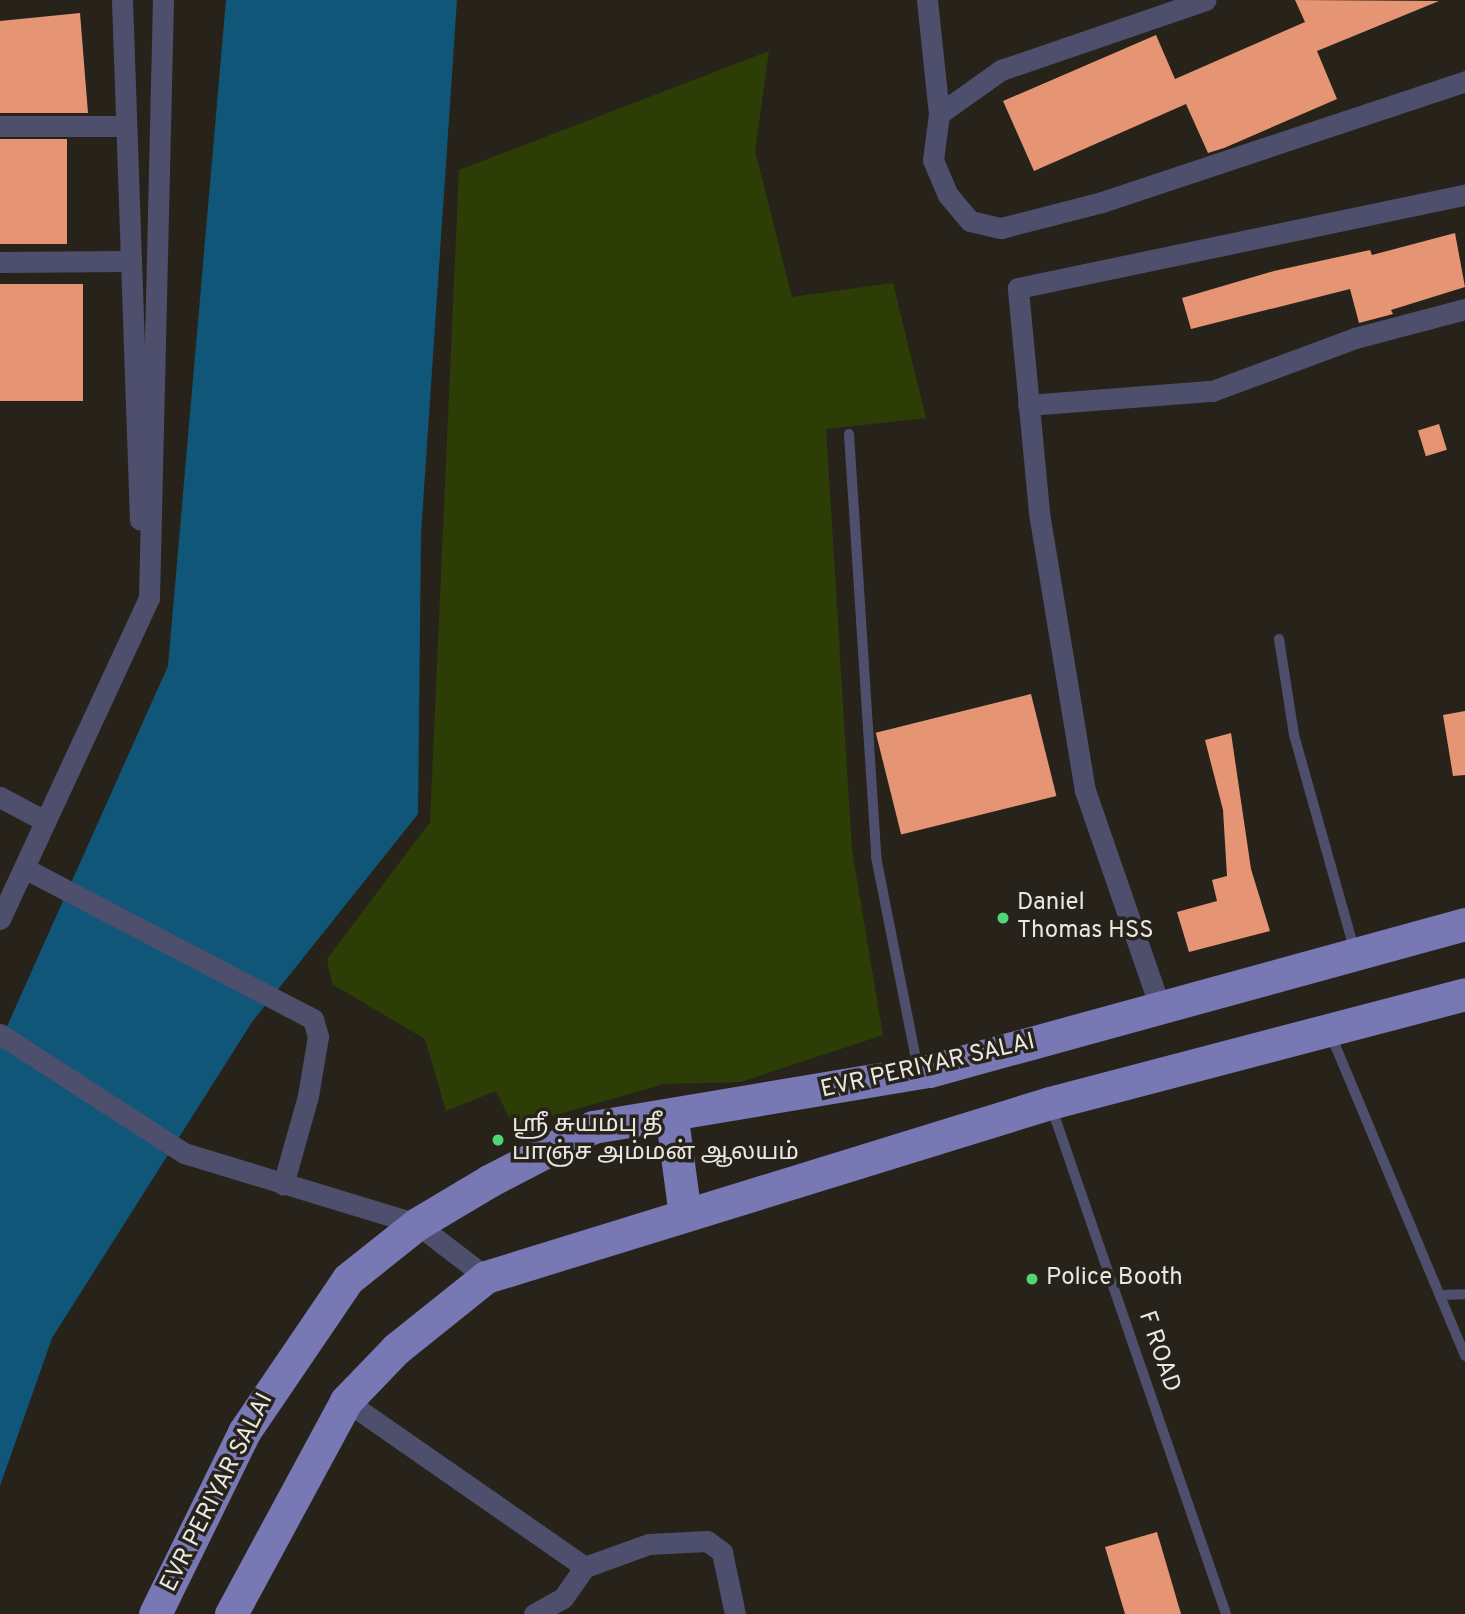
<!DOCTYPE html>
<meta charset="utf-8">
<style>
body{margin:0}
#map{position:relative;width:1465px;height:1614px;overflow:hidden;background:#27231b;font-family:Overpass,"Noto Sans Tamil",sans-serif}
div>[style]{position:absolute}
.green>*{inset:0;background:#2d3d06}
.water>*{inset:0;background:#0f5678}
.building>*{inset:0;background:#e59474;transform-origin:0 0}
.service>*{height:10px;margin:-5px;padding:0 5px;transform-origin:5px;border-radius:5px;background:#4e4f6c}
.minor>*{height:21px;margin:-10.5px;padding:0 10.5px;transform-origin:10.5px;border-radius:10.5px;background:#4e4f6c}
.primary>*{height:33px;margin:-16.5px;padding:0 16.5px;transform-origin:16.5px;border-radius:16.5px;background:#7878b5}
.dots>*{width:19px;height:19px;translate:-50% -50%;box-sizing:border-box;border:4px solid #27231b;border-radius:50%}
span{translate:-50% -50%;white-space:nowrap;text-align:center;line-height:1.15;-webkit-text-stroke:7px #27231b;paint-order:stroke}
.poi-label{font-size:24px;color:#eae7e2}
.left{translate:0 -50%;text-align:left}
.street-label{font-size:24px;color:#eae7e2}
</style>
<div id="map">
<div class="green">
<i style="clip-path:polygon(769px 51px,755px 151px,792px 297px,893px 283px,926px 418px,826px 429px,852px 850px,883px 1035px,741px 1082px,664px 1084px,514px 1127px,496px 1091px,446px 1111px,425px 1039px,332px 984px,327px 959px,430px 822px,459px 170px)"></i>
</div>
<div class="water">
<i style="clip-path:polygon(226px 0,457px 0,421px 534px,418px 814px,252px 1022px,52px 1338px,0 1486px,0 1042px,168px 666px)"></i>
</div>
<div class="building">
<i style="clip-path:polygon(1295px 0,1439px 1px,1317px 51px,1337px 99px,1224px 148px,1208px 153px,1186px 104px,1034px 171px,1003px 101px,1156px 35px,1175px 79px,1305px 22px)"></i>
<i style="clip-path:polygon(80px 13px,88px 113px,0 113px,0 21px)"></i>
<i style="left:0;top:139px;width:67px;height:105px"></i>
<i style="clip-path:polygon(1455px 233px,1465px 287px,1391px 310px,1393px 314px,1359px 323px,1350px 289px,1191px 329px,1182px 298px,1274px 271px,1370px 250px,1372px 255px)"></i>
<i style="left:83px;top:284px;width:117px;height:83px;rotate:90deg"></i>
<i style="left:1439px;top:424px;width:27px;height:22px;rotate:73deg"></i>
<i style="left:1031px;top:694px;width:105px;height:160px;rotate:76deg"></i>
<i style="clip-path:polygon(1465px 711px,1465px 775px,1453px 776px,1443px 715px)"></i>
<i style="clip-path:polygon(1231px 733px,1251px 869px,1270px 931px,1189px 952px,1177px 912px,1217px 901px,1212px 880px,1227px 876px,1223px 810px,1205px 740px)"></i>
<i style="clip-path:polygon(1157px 1532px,1181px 1614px,1125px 1614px,1105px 1547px)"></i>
</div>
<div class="service">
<i style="left:849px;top:434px;width:424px;rotate:86.3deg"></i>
<i style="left:876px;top:857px;width:217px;rotate:78.8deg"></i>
<i style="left:1279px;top:639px;width:97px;rotate:81.1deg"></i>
<i style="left:1294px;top:735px;width:225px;rotate:74.3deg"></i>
<i style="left:1330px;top:1033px;width:350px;rotate:67.3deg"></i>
<i style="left:1051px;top:1106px;width:537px;rotate:70.99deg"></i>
<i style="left:1441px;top:1295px;width:24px;rotate:-2deg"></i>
</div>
<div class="minor">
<i style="left:122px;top:0;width:520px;rotate:88.02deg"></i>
<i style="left:927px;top:0;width:115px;rotate:84deg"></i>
<i style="left:939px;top:114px;width:46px;rotate:97.4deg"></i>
<i style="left:933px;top:160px;width:38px;rotate:67deg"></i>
<i style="left:948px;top:195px;width:34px;rotate:50deg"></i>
<i style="left:970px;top:221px;width:32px;rotate:13deg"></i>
<i style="left:1001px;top:228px;width:104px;rotate:-14.4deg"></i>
<i style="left:1102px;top:202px;width:383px;rotate:-18.4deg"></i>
<i style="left:939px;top:114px;width:76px;rotate:-35.4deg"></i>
<i style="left:1001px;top:70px;width:216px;rotate:-18.9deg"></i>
<i style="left:0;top:126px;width:125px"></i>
<i style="left:0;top:262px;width:127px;rotate:-0.5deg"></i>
<i style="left:1028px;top:405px;width:185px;rotate:-4.4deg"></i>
<i style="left:1212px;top:391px;width:153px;rotate:-20.3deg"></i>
<i style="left:1355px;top:338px;width:114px;rotate:-14.8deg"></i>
<i style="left:0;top:797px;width:51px;rotate:28.1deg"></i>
<i style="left:24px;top:868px;width:326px;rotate:27.6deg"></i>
<i style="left:313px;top:1019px;width:18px;rotate:74deg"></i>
<i style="left:318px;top:1036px;width:61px;rotate:99.5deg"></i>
<i style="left:308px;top:1096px;width:92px;rotate:105.7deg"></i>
<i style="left:0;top:919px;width:354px;rotate:-65.1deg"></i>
<i style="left:149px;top:598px;width:598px;rotate:-88.66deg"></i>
<i style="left:1161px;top:1010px;width:232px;rotate:-109.1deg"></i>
<i style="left:1085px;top:791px;width:283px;rotate:-99.4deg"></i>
<i style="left:1039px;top:512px;width:225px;rotate:-95.4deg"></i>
<i style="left:1018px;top:288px;width:457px;rotate:-11.8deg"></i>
<i style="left:0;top:1034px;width:219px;rotate:32.9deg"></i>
<i style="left:184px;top:1153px;width:244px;rotate:16.9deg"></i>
<i style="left:417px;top:1224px;width:87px;rotate:37.5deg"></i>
<i style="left:346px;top:1401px;width:291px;rotate:34.8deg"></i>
<i style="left:534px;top:1614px;width:33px;rotate:-29deg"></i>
<i style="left:563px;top:1598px;width:38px;rotate:-55deg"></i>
<i style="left:585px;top:1567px;width:68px;rotate:-19.8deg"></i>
<i style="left:649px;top:1544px;width:58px;rotate:-3deg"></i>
<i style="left:707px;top:1541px;width:19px;rotate:36deg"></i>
<i style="left:722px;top:1552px;width:63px;rotate:78.2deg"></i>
</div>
<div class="primary">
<i style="left:672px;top:1119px;width:97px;rotate:82.3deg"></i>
<i style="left:155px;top:1614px;width:203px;rotate:-63.9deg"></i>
<i style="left:244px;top:1432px;width:185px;rotate:-55.8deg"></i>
<i style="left:348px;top:1279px;width:88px;rotate:-38.6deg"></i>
<i style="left:417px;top:1224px;width:84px;rotate:-30.8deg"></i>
<i style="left:489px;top:1181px;width:117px;rotate:-27.4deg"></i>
<i style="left:593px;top:1127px;width:341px;rotate:-9.5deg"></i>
<i style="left:929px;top:1071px;width:556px;rotate:-15.34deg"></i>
<i style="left:231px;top:1614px;width:242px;rotate:-61.6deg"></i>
<i style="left:346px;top:1401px;width:72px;rotate:-46.1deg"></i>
<i style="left:396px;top:1349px;width:115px;rotate:-38.7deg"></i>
<i style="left:486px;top:1277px;width:590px;rotate:-17.15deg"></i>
<i style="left:1050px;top:1103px;width:429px;rotate:-14.7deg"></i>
</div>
<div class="dots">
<i style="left:1003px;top:918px;background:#50d675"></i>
<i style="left:498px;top:1140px;background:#50d675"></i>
<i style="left:1032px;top:1279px;background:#50d675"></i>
</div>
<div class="poi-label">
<span class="left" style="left:1017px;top:918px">Daniel<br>Thomas HSS</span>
<span class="left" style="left:512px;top:1140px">ஶ்ரீ சுயம்பு தீ<br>பாஞ்ச அம்மன் ஆலயம்</span>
<span class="left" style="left:1046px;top:1279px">Police Booth</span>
</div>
<div class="street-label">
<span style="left:928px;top:1067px;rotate:-13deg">EVR PERIYAR SALAI</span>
<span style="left:1158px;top:1352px;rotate:71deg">F ROAD</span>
<span style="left:218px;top:1493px;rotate:-63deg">EVR PERIYAR SALAI</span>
</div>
</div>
